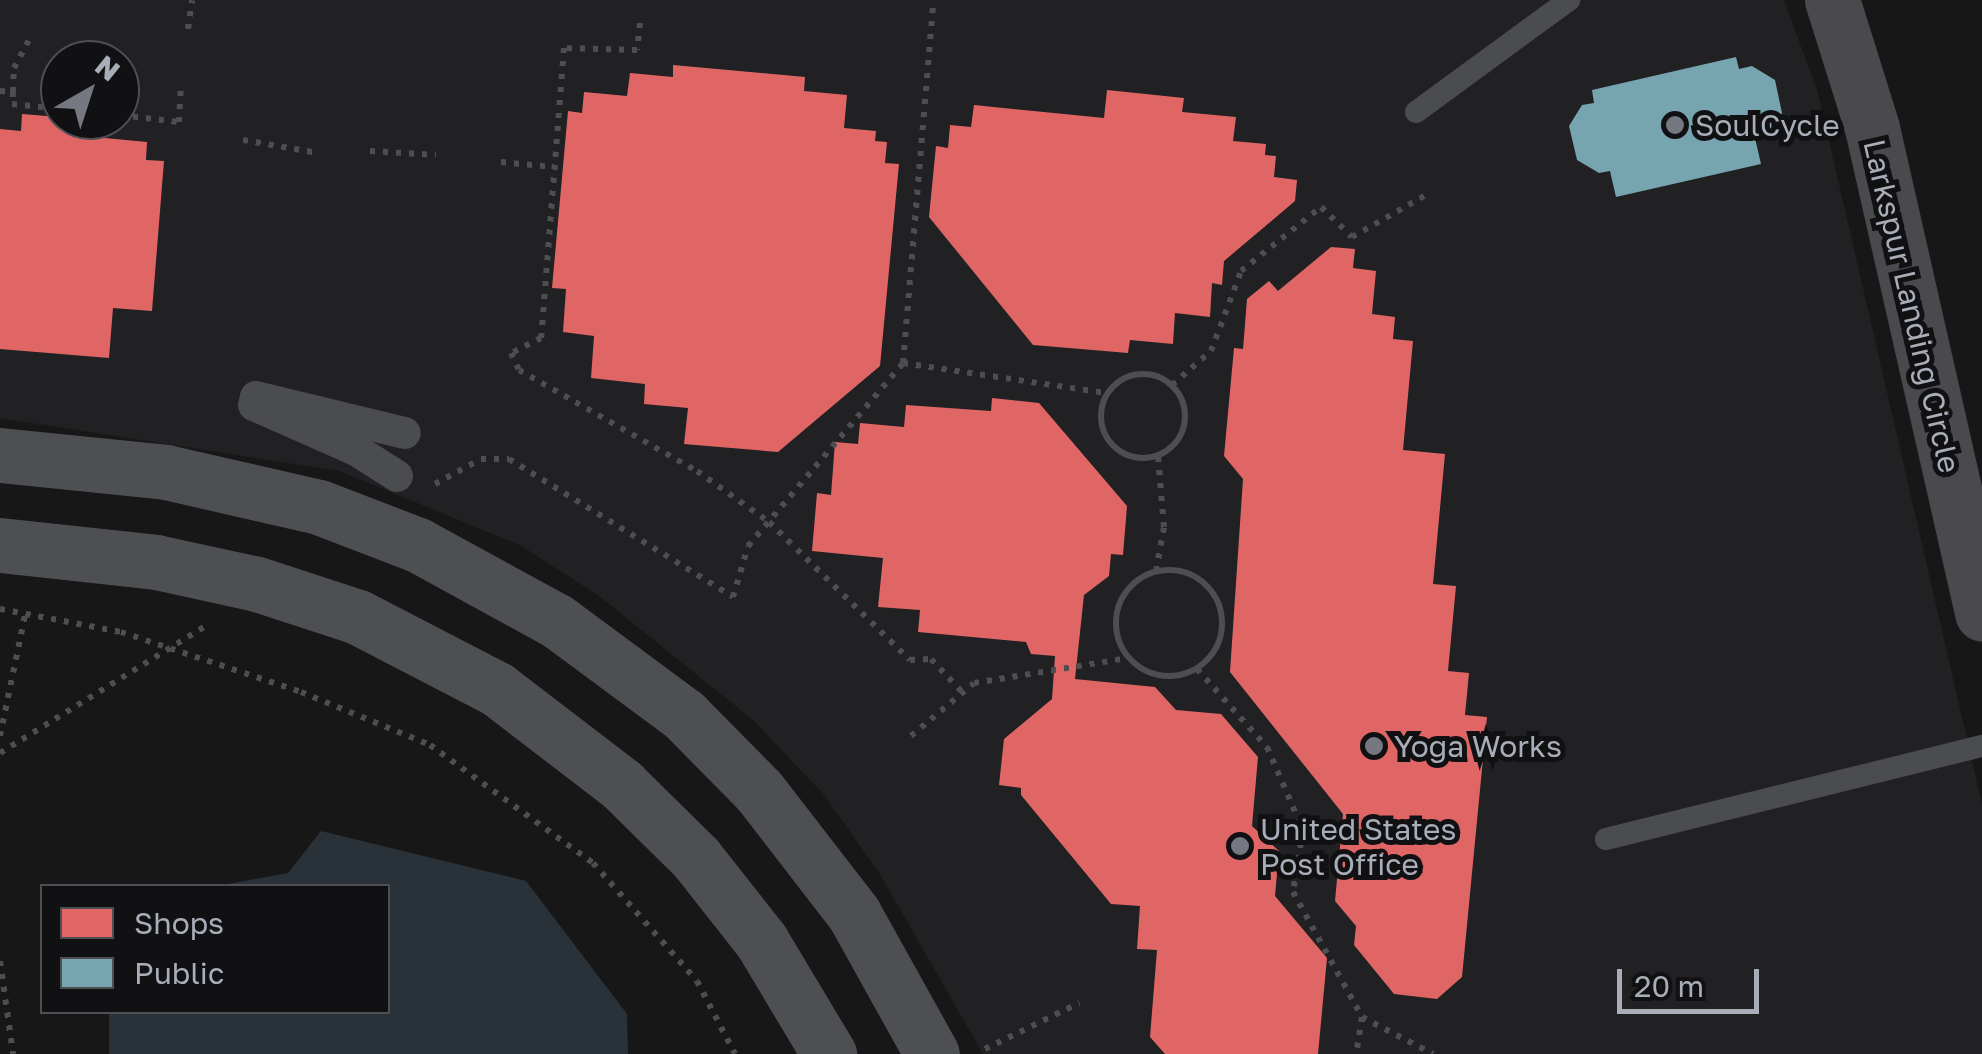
<!DOCTYPE html>
<style>
body{margin:0}
#map{position:relative;width:1982px;height:1054px;overflow:hidden;background:#171717;font-family:"Golos Text",sans-serif}
div>[style]{position:absolute}
.built>*{inset:0;background:#212123}
.water>*{inset:0;background:#2a3239}
.shops>*{inset:0;background:#e06666}
.public>*{inset:0;background:#76a5af}
.path>*{height:6px;margin-top:-3px;transform-origin:0;background:repeating-linear-gradient(90deg,#4d4e52 0 5px,transparent 0 13px)}
.path>.ring{margin:-3px;padding:0;box-sizing:content-box;background:none;border:6px solid #4d4e52;border-radius:50%}
.service>*{height:22px;margin:-11px;padding:0 11px;transform-origin:11px;border-radius:11px;background:#4b4c50}
.pedestrian>*{height:32px;margin:-16px;padding:0 16px;transform-origin:16px;border-radius:16px;background:#4b4c50}
.secondary>*{height:55px;margin:-27.5px;padding:0 27.5px;transform-origin:27.5px;border-radius:27.5px;background:#4a4a4e}
.primary>*{height:55px;margin:-27.5px;padding:0 27.5px;transform-origin:27.5px;border-radius:27.5px;background:#4d4f52}
.dots>*{width:28px;height:28px;translate:-50% -50%;box-sizing:border-box;border:5px solid #111113;border-radius:50%}
span{translate:-50% -50%;white-space:nowrap;text-align:center;line-height:1.15;-webkit-text-stroke:10px #111113;paint-order:stroke}
.poi-label{font-size:30px;color:#a8adb8}
.left{translate:0 -50%;text-align:left}
.street-label{font-size:30px;color:#a8adb8}
.legend{position:absolute;left:40px;top:884px;width:350px;height:130px;box-sizing:border-box;background:#111113;border:2px solid #4d4f55;margin:0;padding:12px 18px;list-style:none;font-size:30px;color:#a8adb8}
.legend li{display:flex;align-items:center;gap:20px;height:50px}
.legend b{width:50px;border:2px solid #4d4f55}
.north{position:absolute;left:40px;top:40px;width:100px;height:100px;box-sizing:border-box;background:#111113;border:2px solid #4d4f55;border-radius:50%;rotate:39deg;font-size:28px;font-weight:700;line-height:40px;text-align:center;color:#a8adb8}
.north::after{content:'';display:block;margin:auto;width:35px;height:45px;background:#757880;clip-path:polygon(50% 0,100% 100%,50% 72%,0 100%)}
.scale{position:absolute;left:1617px;top:969px;width:142px;height:45px;box-sizing:border-box;border:5px solid #a8adb8;border-top:0;padding-left:12px;font-size:30px;line-height:35px;white-space:nowrap;color:#a8adb8;-webkit-text-stroke:8px #111113;paint-order:stroke}
</style>
<div id="map">
<div class="built">
<i style="clip-path:polygon(evenodd,0 0,1784px 0,1818px 93px,1982px 804px,1982px 1054px,983px 1054px,881px 876px,825px 796px,753px 720px,599px 596px,520px 545px,339px 471px,0 418px,0 0,60px 60px,120px 60px,120px 120px,60px 120px,60px 60px)"></i>
</div>
<div class="water">
<i style="clip-path:polygon(321px 831px,526px 881px,627px 1014px,628px 1054px,109px 1054px,109px 1012px,388px 1012px,388px 886px,217px 886px,288px 873px)"></i>
</div>
<div class="shops">
<i style="clip-path:polygon(673px 65px,805px 77px,804px 91px,847px 95px,844px 128px,876px 131px,875px 141px,887px 142px,885px 163px,899px 164px,880px 366px,778px 452px,684px 444px,688px 408px,644px 404px,645px 384px,591px 378px,594px 336px,563px 332px,566px 289px,552px 288px,568px 111px,582px 113px,584px 92px,627px 96px,630px 73px,673px 77px)"></i>
<i style="clip-path:polygon(1107px 90px,1184px 98px,1182px 112px,1236px 117px,1233px 141px,1266px 144px,1265px 155px,1276px 156px,1274px 177px,1297px 180px,1295px 201px,1224px 261px,1222px 285px,1212px 283px,1210px 317px,1175px 313px,1173px 344px,1130px 340px,1128px 353px,1033px 345px,929px 217px,936px 146px,948px 148px,950px 125px,971px 127px,974px 105px,1104px 118px)"></i>
<i style="clip-path:polygon(22px 114px,95px 120px,94px 137px,147px 142px,146px 160px,164px 161px,152px 311px,113px 308px,109px 358px,0 349px,0 129px,21px 131px)"></i>
<i style="clip-path:polygon(1331px 247px,1355px 249px,1353px 268px,1376px 271px,1372px 314px,1395px 317px,1393px 339px,1413px 341px,1403px 450px,1445px 454px,1433px 584px,1456px 586px,1448px 671px,1469px 673px,1465px 715px,1487px 717px,1462px 977px,1437px 999px,1394px 994px,1354px 945px,1356px 926px,1335px 901px,1343px 814px,1230px 672px,1243px 479px,1224px 456px,1234px 348px,1243px 349px,1247px 299px,1269px 281px,1278px 291px)"></i>
<i style="clip-path:polygon(992px 398px,1039px 403px,1127px 506px,1123px 555px,1111px 554px,1109px 576px,1084px 595px,1075px 679px,1155px 687px,1176px 710px,1221px 714px,1258px 757px,1252px 826px,1279px 851px,1275px 896px,1327px 958px,1318px 1054px,1165px 1054px,1150px 1037px,1157px 950px,1137px 949px,1140px 906px,1111px 904px,1021px 795px,1021px 788px,999px 785px,1004px 739px,1052px 699px,1055px 656px,1031px 654px,1026px 642px,918px 632px,920px 610px,878px 607px,883px 558px,812px 551px,817px 493px,831px 495px,835px 442px,858px 444px,860px 423px,904px 427px,906px 405px,991px 411px)"></i>
</div>
<div class="public">
<i style="clip-path:polygon(1736px 57px,1739px 69px,1752px 66px,1775px 80px,1782px 113px,1768px 135px,1755px 138px,1761px 164px,1616px 197px,1610px 171px,1599px 173px,1577px 160px,1569px 126px,1582px 105px,1594px 103px,1592px 90px)"></i>
</div>
<div class="path">
<i style="left:640px;top:23px;width:27px;rotate:96deg"></i>
<i style="left:637px;top:50px;width:73px;rotate:-178.4deg"></i>
<i style="left:564px;top:48px;width:291px;rotate:94.5deg"></i>
<i style="left:541px;top:338px;width:34px;rotate:153deg"></i>
<i style="left:511px;top:353px;width:19px;rotate:65deg"></i>
<i style="left:519px;top:370px;width:205px;rotate:29.6deg"></i>
<i style="left:697px;top:471px;width:88px;rotate:35.3deg"></i>
<i style="left:769px;top:522px;width:197px;rotate:44.4deg"></i>
<i style="left:910px;top:660px;width:21px;rotate:-3deg"></i>
<i style="left:931px;top:659px;width:47px;rotate:46.7deg"></i>
<i style="left:188px;top:29px;width:29px;rotate:-82deg"></i>
<i style="left:0;top:91px;width:13px;rotate:4deg"></i>
<i style="left:13px;top:92px;width:12px;rotate:95deg"></i>
<i style="left:12px;top:104px;width:48px;rotate:5.9deg"></i>
<i style="left:13px;top:92px;width:24px;rotate:-88deg"></i>
<i style="left:14px;top:68px;width:34px;rotate:-62deg"></i>
<i style="left:120px;top:115px;width:59px;rotate:6.8deg"></i>
<i style="left:179px;top:122px;width:33px;rotate:-87deg"></i>
<i style="left:243px;top:140px;width:76px;rotate:9.8deg"></i>
<i style="left:370px;top:151px;width:66px;rotate:3.5deg"></i>
<i style="left:501px;top:162px;width:53px;rotate:5.4deg"></i>
<i style="left:903px;top:363px;width:206px;rotate:8.4deg"></i>
<i class="ring" style="left:1101px;top:374px;width:78px;height:78px"></i>
<i style="left:1172px;top:385px;width:52px;rotate:-41.1deg"></i>
<i style="left:1211px;top:351px;width:85px;rotate:-69.4deg"></i>
<i style="left:1241px;top:271px;width:102px;rotate:-38.7deg"></i>
<i style="left:1321px;top:207px;width:43px;rotate:44.1deg"></i>
<i style="left:1352px;top:237px;width:85px;rotate:-29.6deg"></i>
<i style="left:435px;top:484px;width:52px;rotate:-28.5deg"></i>
<i style="left:481px;top:459px;width:28px"></i>
<i style="left:509px;top:459px;width:263px;rotate:31.6deg"></i>
<i style="left:733px;top:597px;width:53px;rotate:-73.6deg"></i>
<i style="left:748px;top:546px;width:240px;rotate:-49.7deg"></i>
<i style="left:903px;top:363px;width:360px;rotate:-85.2deg"></i>
<i class="ring" style="left:1116px;top:570px;width:100px;height:100px"></i>
<i style="left:1156px;top:571px;width:45px;rotate:-79.7deg"></i>
<i style="left:1164px;top:527px;width:71px;rotate:-94.8deg"></i>
<i style="left:0;top:609px;width:123px;rotate:10.8deg"></i>
<i style="left:121px;top:632px;width:190px;rotate:18.4deg"></i>
<i style="left:301px;top:692px;width:139px;rotate:22.3deg"></i>
<i style="left:430px;top:745px;width:201px;rotate:35.9deg"></i>
<i style="left:593px;top:863px;width:157px;rotate:48.6deg"></i>
<i style="left:697px;top:981px;width:82px;rotate:62.5deg"></i>
<i style="left:1197px;top:669px;width:105px;rotate:48.1deg"></i>
<i style="left:1267px;top:747px;width:90px;rotate:66.6deg"></i>
<i style="left:1303px;top:830px;width:63px;rotate:99.2deg"></i>
<i style="left:1293px;top:892px;width:143px;rotate:61.1deg"></i>
<i style="left:1362px;top:1017px;width:37px;rotate:99deg"></i>
<i style="left:0;top:736px;width:129px;rotate:-78.3deg"></i>
<i style="left:911px;top:736px;width:82px;rotate:-40.1deg"></i>
<i style="left:974px;top:683px;width:157px;rotate:-9.2deg"></i>
<i style="left:0;top:753px;width:243px;rotate:-31.7deg"></i>
<i style="left:0;top:961px;width:94px;rotate:82deg"></i>
<i style="left:1362px;top:1017px;width:80px;rotate:27.5deg"></i>
<i style="left:985px;top:1049px;width:105px;rotate:-26.1deg"></i>
</div>
<div class="service">
<i style="left:1416px;top:112px;width:190px;rotate:-36.2deg"></i>
<i style="left:1606px;top:839px;width:387px;rotate:-13.9deg"></i>
</div>
<div class="pedestrian">
<i style="left:397px;top:476px;width:49px;rotate:-147.6deg"></i>
<i style="left:356px;top:450px;width:111px;rotate:-156.2deg"></i>
<i style="left:254px;top:405px;width:8px;rotate:-76deg"></i>
<i style="left:256px;top:397px;width:153px;rotate:13.6deg"></i>
</div>
<div class="secondary">
<i style="left:1832px;top:0;width:134px;rotate:72.6deg"></i>
<i style="left:1872px;top:128px;width:498px;rotate:77.2deg"></i>
</div>
<div class="primary">
<i style="left:0;top:455px;width:167px;rotate:5.8deg"></i>
<i style="left:166px;top:472px;width:157px;rotate:12.9deg"></i>
<i style="left:319px;top:507px;width:106px;rotate:21deg"></i>
<i style="left:418px;top:545px;width:158px;rotate:28.7deg"></i>
<i style="left:557px;top:621px;width:158px;rotate:36.5deg"></i>
<i style="left:684px;top:715px;width:107px;rotate:45.4deg"></i>
<i style="left:759px;top:791px;width:155px;rotate:52.3deg"></i>
<i style="left:854px;top:914px;width:160px;rotate:60.9deg"></i>
<i style="left:0;top:545px;width:157px;rotate:6.2deg"></i>
<i style="left:156px;top:562px;width:103px;rotate:12.3deg"></i>
<i style="left:257px;top:584px;width:106px;rotate:18.1deg"></i>
<i style="left:358px;top:617px;width:157px;rotate:27.4deg"></i>
<i style="left:497px;top:689px;width:158px;rotate:37.5deg"></i>
<i style="left:622px;top:785px;width:104px;rotate:44.6deg"></i>
<i style="left:696px;top:858px;width:107px;rotate:51.8deg"></i>
<i style="left:762px;top:942px;width:131px;rotate:59.1deg"></i>
</div>
<div class="dots">
<i style="left:1675px;top:125px;background:#757880"></i>
<i style="left:1374px;top:746px;background:#757880"></i>
<i style="left:1240px;top:846px;background:#757880"></i>
</div>
<div class="poi-label">
<span class="left" style="left:1695px;top:125px">SoulCycle</span>
<span class="left" style="left:1394px;top:746px">Yoga Works</span>
<span class="left" style="left:1260px;top:846px">United States<br>Post Office</span>
</div>
<div class="street-label">
<span style="left:1912px;top:306px;rotate:77deg">Larkspur Landing Circle</span>
</div>
<ul class="legend">
<li><b style="height:28px;background:#e06666"></b>Shops</li>
<li><b style="height:28px;background:#76a5af"></b>Public</li>
</ul>
<div class="north">N</div>
<div class="scale">20 m</div>
</div>
